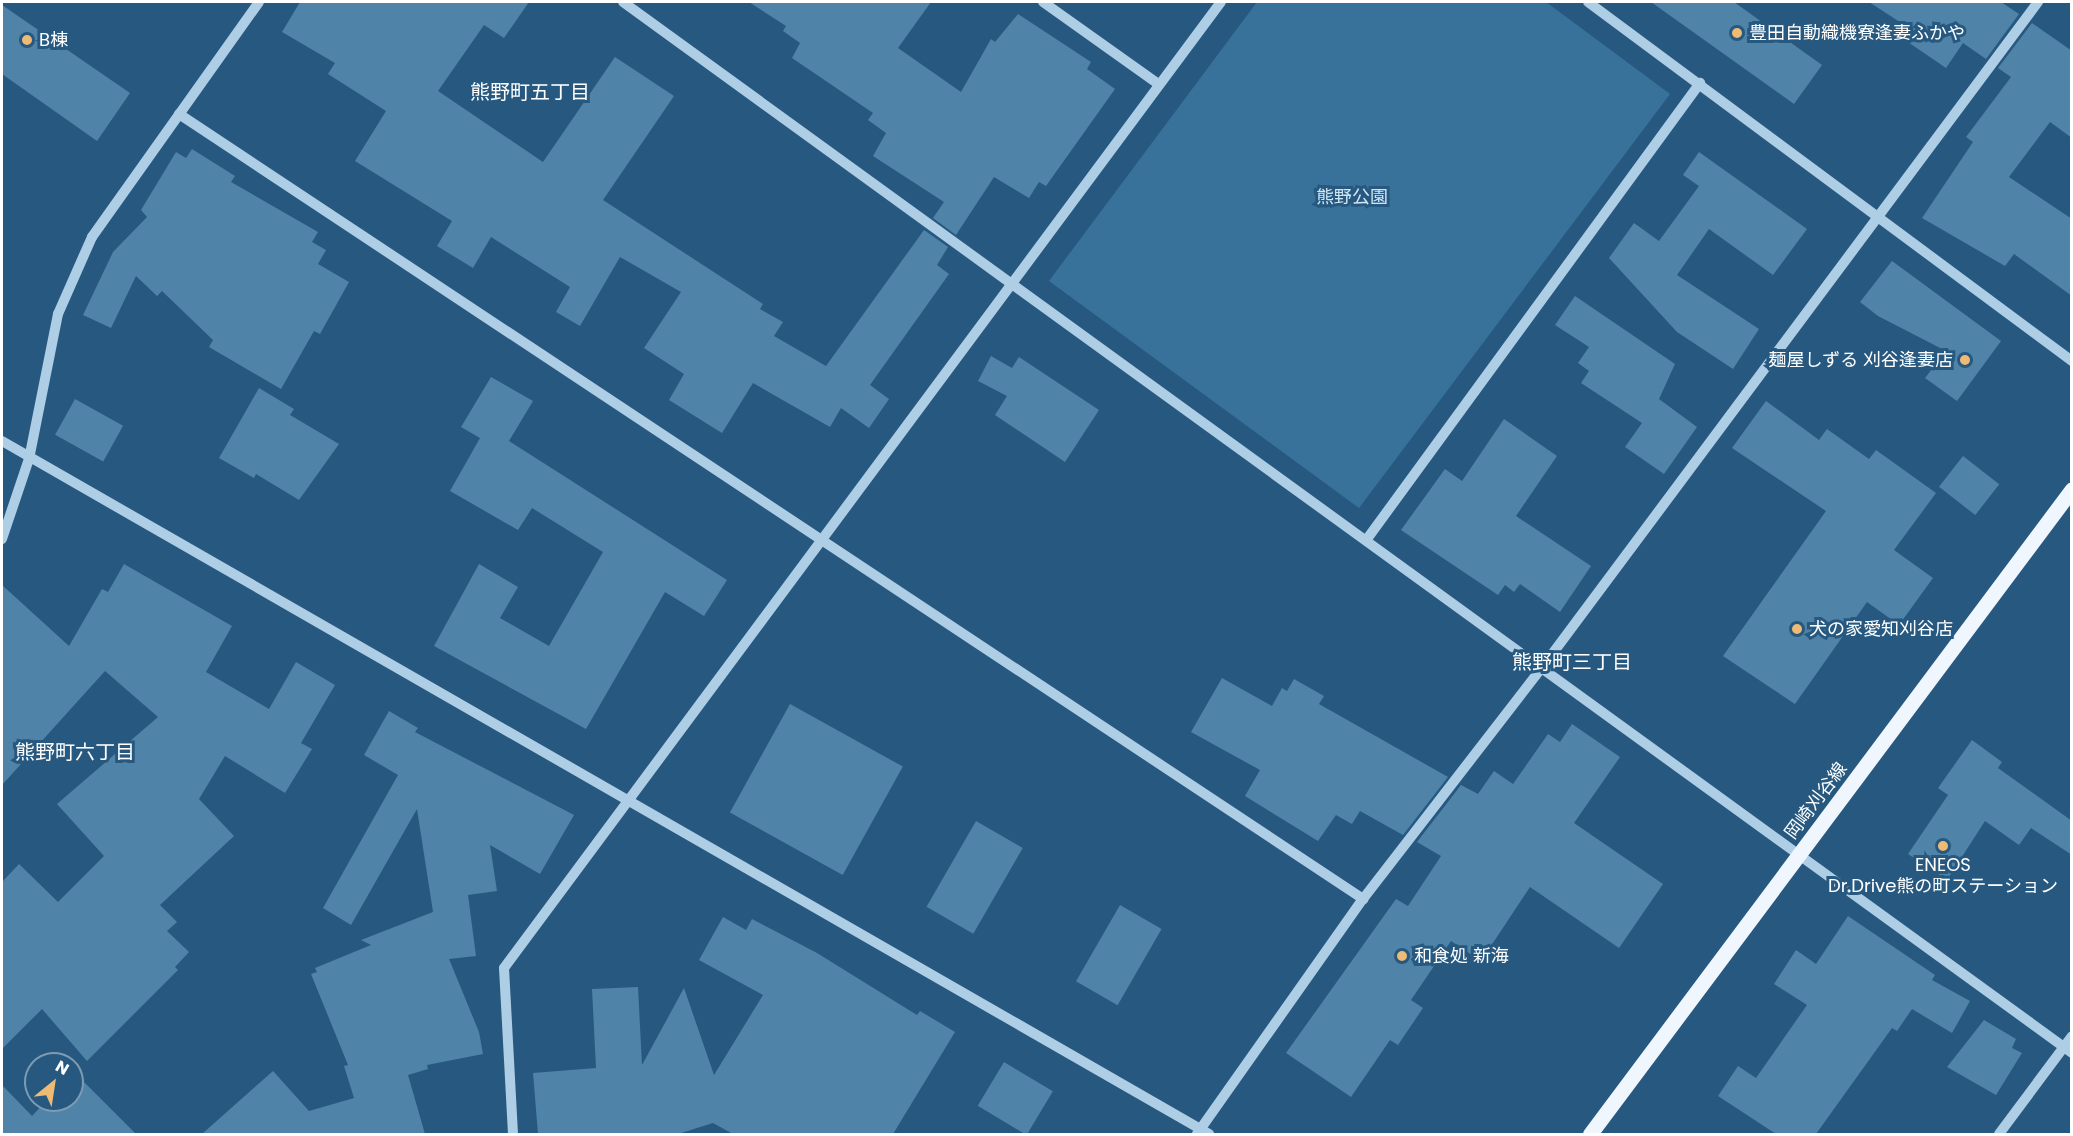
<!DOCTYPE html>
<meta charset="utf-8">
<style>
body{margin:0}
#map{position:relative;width:2073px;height:1136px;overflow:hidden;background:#275980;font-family:Poppins,"Noto Sans JP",sans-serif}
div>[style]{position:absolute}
.green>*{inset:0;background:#38729b}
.building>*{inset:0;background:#5083a8;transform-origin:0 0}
.minor>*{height:10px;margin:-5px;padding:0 5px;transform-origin:5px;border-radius:5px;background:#aecee6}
.major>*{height:15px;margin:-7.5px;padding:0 7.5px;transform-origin:7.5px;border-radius:7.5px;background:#eff6fd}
.dots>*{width:16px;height:16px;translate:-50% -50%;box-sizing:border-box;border:3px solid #275980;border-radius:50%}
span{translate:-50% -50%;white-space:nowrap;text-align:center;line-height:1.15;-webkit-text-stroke:6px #275980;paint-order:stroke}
.poi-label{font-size:18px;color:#fff}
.left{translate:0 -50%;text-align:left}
.right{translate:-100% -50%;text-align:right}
.park-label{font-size:18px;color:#d1e6f5}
.street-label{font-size:18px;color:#fff}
.neighbourhood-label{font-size:20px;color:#fff}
.frame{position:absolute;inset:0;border:3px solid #fff;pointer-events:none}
.north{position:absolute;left:24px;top:1052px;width:60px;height:60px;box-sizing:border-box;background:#275980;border:2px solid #7d9bb3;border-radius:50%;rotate:30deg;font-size:16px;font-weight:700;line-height:24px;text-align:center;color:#fff}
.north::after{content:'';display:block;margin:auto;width:21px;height:27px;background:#eebb74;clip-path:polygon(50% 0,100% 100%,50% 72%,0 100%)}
</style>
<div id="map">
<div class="green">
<i style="clip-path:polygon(1257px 2px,1546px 2px,1670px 94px,1359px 508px,1049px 281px)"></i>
</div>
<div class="building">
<i style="clip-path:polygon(300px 2px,529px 2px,504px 38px,484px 25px,438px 91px,543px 162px,615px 57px,674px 96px,603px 200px,763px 304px,760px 309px,783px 322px,774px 336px,826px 366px,924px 230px,948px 247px,937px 265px,949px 274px,870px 385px,889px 399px,869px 428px,841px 408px,830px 427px,753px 383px,722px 433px,669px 400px,684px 374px,644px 348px,681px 292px,620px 257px,580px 326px,556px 312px,570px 287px,491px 237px,473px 268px,437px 246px,452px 221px,355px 161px,386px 111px,328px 74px,335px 63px,282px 32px)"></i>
<i style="clip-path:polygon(749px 2px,931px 2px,898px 48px,961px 92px,991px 39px,995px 42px,1018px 14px,1091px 62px,1087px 69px,1115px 89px,1046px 186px,1039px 182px,1029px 198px,994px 177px,956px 235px,933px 218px,944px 202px,873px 156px,886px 133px,868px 120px,873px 113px,792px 58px,800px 43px,783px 31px,786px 26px)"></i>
<i style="clip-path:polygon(1651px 2px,1734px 2px,1822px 65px,1794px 104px)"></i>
<i style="clip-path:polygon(1869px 2px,2001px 2px,2019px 14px,1986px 59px,1963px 43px,1946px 68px,1899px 36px,1906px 26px)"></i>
<i style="clip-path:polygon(2px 5px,130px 93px,97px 141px,2px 74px)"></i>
<i style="clip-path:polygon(2032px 23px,2072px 51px,2072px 138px,2050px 122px,2009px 177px,2072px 219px,2072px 296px,2014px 254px,2005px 266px,1922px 218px,1973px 142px,1966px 137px,2011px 77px,1998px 68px)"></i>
<i style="clip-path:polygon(192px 149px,235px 176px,231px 182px,318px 232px,312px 242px,326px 250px,318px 264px,349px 282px,320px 334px,314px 331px,281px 389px,209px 347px,213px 340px,162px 291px,157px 296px,136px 276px,111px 328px,83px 315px,113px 252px,147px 217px,141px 210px,176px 152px,186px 158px)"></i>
<i style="clip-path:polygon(1699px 152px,1807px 229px,1773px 275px,1709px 229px,1677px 275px,1759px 329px,1733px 369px,1677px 332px,1609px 258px,1634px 223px,1659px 241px,1699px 186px,1683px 175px)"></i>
<i style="clip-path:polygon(1892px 261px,2001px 341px,1957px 401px,1925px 378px,1946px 351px,1878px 316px,1860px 302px)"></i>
<i style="clip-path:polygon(1575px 296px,1675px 364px,1659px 399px,1697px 427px,1664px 474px,1625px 447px,1642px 423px,1581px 383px,1589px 371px,1578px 363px,1589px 347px,1555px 325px)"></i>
<i style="clip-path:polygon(991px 356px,1012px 368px,1019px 357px,1099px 410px,1065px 462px,995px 415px,1007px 396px,978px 381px)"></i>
<i style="clip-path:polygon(491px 377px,533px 401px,509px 441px,727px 580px,704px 616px,665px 592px,586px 729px,434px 646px,479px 564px,518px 587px,500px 618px,549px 646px,603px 552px,532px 508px,518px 530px,450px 491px,480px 438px,461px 427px)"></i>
<i style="clip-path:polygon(259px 388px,294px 409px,290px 415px,339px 444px,299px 500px,256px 474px,254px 478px,219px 458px)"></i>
<i style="left:75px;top:399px;width:55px;height:41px;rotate:29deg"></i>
<i style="clip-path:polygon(1766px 401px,1819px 440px,1827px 429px,1869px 459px,1876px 450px,1936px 493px,1894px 550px,1933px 578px,1899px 625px,1867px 602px,1795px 704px,1723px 656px,1826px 511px,1732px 448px)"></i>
<i style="clip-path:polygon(1504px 419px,1557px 456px,1516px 516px,1591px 566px,1560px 612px,1520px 584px,1514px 592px,1505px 585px,1498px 595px,1401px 530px,1445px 469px,1462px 481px)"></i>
<i style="left:1963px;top:456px;width:46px;height:39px;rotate:38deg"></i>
<i style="clip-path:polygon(124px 564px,232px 626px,206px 672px,269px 709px,296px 662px,335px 685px,301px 743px,312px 749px,285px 793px,225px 756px,199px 799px,234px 836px,160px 905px,177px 922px,167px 931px,189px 952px,175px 967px,178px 970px,87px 1061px,42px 1009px,2px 1049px,2px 882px,19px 864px,58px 902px,104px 856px,57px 804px,158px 717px,105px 671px,2px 785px,2px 585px,69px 646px,102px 589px,108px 592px)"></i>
<i style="clip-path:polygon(1222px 678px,1272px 706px,1282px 688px,1287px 691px,1294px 679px,1324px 696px,1319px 704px,1448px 777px,1403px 835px,1360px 811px,1352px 824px,1336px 815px,1318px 841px,1245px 796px,1260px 770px,1191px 732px)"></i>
<i style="left:790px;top:704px;width:129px;height:124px;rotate:29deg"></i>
<i style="clip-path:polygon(389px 711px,418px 728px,415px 732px,574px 815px,540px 874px,490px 845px,497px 891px,468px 895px,476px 956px,449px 959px,479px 1032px,483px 1054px,427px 1065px,428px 1069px,408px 1075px,425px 1134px,202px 1134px,273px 1071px,309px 1111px,354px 1098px,344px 1066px,348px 1065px,311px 974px,317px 972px,315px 968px,371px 945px,361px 940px,433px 912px,417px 809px,351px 925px,323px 908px,398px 775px,364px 755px)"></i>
<i style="clip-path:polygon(1572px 724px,1620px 757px,1574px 823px,1663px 884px,1619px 948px,1530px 887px,1481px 961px,1451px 941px,1411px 1000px,1423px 1008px,1398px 1045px,1390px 1040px,1351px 1097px,1286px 1053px,1396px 899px,1408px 906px,1441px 856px,1417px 842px,1461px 785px,1478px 794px,1494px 771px,1513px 784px,1548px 734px,1560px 742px)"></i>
<i style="clip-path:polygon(1972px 740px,2002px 762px,1998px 768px,2072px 821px,2072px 855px,2031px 828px,2019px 845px,1985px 821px,1947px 880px,1908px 854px,1948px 795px,1938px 788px)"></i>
<i style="left:976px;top:821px;width:54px;height:99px;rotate:30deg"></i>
<i style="left:1120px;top:905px;width:48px;height:88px;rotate:30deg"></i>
<i style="clip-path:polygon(1848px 916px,1935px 975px,1932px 980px,1970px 1001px,1952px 1033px,1912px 1009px,1897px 1031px,1892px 1028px,1816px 1134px,1776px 1134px,1718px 1096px,1738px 1066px,1756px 1078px,1807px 1005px,1774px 984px,1796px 950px,1816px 964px)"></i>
<i style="clip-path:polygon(723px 917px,746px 930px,752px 919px,817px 953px,917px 1015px,920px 1011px,955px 1032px,893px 1134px,733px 1134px,713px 1123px,678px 1134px,538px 1134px,533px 1073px,596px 1068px,592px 989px,638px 987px,642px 1065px,684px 988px,714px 1075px,763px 995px,699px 960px)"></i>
<i style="clip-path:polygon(1984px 1020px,2016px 1039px,2012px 1048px,2022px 1053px,1996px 1095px,1947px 1067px)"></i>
<i style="left:1004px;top:1062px;width:57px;height:51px;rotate:31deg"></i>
<i style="clip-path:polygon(72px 1070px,136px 1134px,2px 1134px,2px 1085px,32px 1116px,47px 1100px,72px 1100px)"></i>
</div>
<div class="minor">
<i style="left:623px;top:2px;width:1790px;rotate:35.95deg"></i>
<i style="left:1043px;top:2px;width:140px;rotate:35.4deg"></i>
<i style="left:1588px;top:2px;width:603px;rotate:36.57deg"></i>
<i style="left:179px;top:114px;width:1421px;rotate:33.54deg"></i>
<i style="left:2px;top:441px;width:1392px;rotate:29.86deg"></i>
<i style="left:2px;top:539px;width:84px;rotate:-71.4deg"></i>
<i style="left:29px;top:459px;width:148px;rotate:-78.7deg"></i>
<i style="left:58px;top:314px;width:84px;rotate:-66.2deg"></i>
<i style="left:92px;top:237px;width:288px;rotate:-54.6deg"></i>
<i style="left:1367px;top:539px;width:565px;rotate:-53.86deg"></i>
<i style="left:513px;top:1134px;width:166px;rotate:-93.1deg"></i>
<i style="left:504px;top:968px;width:1203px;rotate:-53.42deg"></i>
<i style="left:1197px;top:1134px;width:288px;rotate:-54.8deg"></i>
<i style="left:1363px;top:899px;width:291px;rotate:-52.3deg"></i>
<i style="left:1541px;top:669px;width:832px;rotate:-53.31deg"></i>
<i style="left:1999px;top:1134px;width:122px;rotate:-53.3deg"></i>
</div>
<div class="major">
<i style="left:1590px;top:1134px;width:805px;rotate:-53.23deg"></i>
</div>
<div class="dots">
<i style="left:1737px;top:33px;background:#eebb74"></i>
<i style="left:27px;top:40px;background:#eebb74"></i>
<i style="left:1965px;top:360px;background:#eebb74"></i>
<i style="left:1797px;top:629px;background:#eebb74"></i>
<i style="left:1943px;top:846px;background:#eebb74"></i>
<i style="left:1402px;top:956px;background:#eebb74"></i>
</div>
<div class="poi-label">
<span class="left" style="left:1749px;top:33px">豊田自動織機寮逢妻ふかや</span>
<span class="left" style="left:39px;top:40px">B棟</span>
<span class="right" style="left:1953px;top:360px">麺屋しずる 刈谷逢妻店</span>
<span class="left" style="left:1809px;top:629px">犬の家愛知刈谷店</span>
<span style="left:1943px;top:876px">ENEOS<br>Dr.Drive熊の町ステーション</span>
<span class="left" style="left:1414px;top:956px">和食処 新海</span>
</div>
<div class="park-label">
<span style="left:1352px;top:197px">熊野公園</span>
</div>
<div class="street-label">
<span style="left:1816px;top:801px;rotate:-53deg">岡崎刈谷線</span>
</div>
<div class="neighbourhood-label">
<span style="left:530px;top:92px">熊野町五丁目</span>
<span style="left:1572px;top:662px">熊野町三丁目</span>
<span style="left:75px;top:752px">熊野町六丁目</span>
</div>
<div class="frame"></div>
<div class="north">N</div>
</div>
